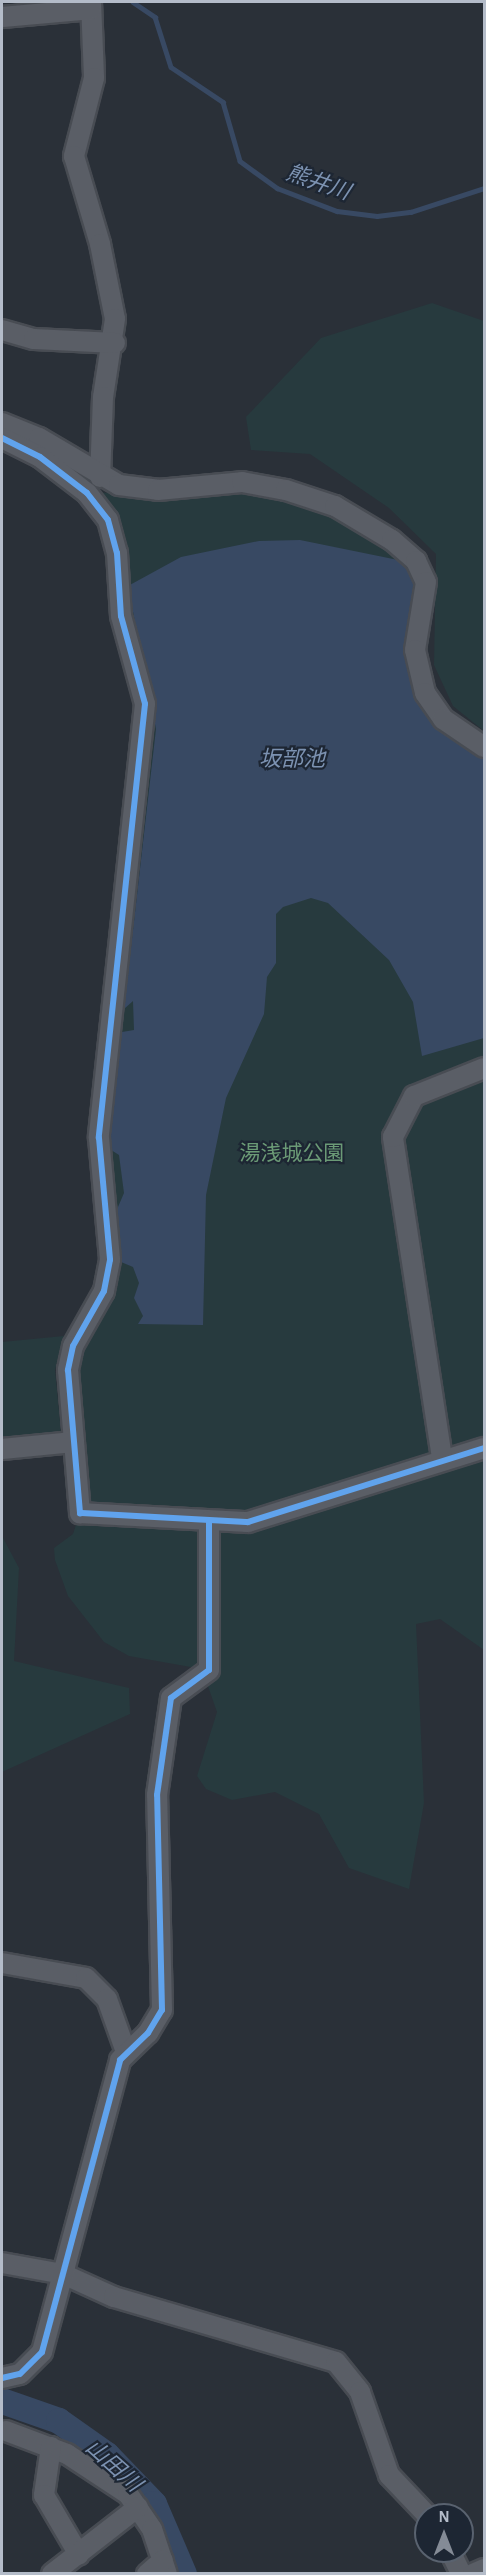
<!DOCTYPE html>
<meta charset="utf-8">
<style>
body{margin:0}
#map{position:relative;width:486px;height:2575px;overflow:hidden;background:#2a3038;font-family:"Alegreya Sans","Noto Sans JP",sans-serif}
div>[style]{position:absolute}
.green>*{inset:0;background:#273a3e}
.water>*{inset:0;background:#384963}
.stream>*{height:4.5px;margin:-2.25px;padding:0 2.25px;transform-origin:2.25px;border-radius:2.25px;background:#384963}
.river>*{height:26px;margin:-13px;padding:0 13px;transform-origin:13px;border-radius:13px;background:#384963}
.roads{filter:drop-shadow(2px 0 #484c53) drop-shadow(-2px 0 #484c53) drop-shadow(0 2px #484c53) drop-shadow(0 -2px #484c53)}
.minor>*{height:20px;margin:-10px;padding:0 10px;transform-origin:10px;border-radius:10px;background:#5a5e66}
.cycleway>*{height:6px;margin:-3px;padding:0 3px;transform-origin:3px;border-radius:3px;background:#60a3ed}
span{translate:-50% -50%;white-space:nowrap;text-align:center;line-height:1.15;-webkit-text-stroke:4.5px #1d2633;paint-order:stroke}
.park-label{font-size:21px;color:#6b9a76}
.water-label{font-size:22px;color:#7c92b1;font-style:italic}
.frame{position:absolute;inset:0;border:3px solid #b4bcc9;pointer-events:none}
.north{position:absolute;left:414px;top:2503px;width:60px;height:60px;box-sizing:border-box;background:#1d2633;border:2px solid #59626f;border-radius:50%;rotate:0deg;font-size:16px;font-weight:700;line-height:24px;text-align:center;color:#b4bcc9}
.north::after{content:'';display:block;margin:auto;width:21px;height:27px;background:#848b96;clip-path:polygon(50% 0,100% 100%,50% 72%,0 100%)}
</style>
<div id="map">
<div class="green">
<i style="clip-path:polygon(432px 303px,484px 321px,484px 731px,453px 706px,434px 665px,436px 554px,389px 508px,310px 454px,251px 450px,246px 417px,321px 338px)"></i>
<i style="clip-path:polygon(286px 490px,392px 540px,424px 611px,425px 693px,484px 747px,484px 1650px,440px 1619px,416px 1624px,424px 1803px,409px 1889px,349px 1868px,319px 1814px,275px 1792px,232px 1800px,206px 1789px,197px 1776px,217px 1712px,202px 1669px,129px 1656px,104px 1642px,68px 1596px,55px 1560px,54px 1548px,73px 1534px,80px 1513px,68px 1370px,104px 1291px,101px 1197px,145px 723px,117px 553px,87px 493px)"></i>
<i style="clip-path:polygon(64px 1336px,55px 1370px,61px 1432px,2px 1438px,2px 1342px)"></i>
<i style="clip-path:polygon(2px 1536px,19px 1568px,14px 1661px,129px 1688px,130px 1714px,2px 1772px)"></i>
</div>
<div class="water">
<i style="clip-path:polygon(300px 540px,403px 561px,413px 570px,415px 605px,405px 646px,413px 688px,443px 729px,484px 757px,484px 1038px,422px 1056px,413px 1002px,389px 960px,328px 903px,311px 898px,283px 907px,276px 914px,276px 963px,267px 977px,264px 1014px,226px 1098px,206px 1195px,203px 1325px,138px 1324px,143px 1316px,134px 1298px,139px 1283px,133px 1267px,121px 1262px,115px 1214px,124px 1193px,119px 1155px,108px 1148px,122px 1032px,134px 1030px,133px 1001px,124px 1009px,156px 729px,128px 586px,181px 557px,259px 541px)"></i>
</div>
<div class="stream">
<i style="left:133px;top:2px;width:27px;rotate:34deg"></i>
<i style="left:155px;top:17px;width:52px;rotate:72.3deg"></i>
<i style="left:171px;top:67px;width:63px;rotate:33.9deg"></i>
<i style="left:223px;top:102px;width:61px;rotate:73.9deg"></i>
<i style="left:240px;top:161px;width:46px;rotate:36.1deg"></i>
<i style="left:277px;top:188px;width:64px;rotate:21deg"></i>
<i style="left:337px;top:211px;width:40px;rotate:7.1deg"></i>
<i style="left:377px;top:216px;width:34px;rotate:-7deg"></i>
<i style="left:411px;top:212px;width:77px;rotate:-18.2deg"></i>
</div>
<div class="river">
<i style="left:2px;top:2401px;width:60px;rotate:19.3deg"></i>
<i style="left:59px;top:2421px;width:59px;rotate:35.3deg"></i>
<i style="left:107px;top:2455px;width:68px;rotate:46.2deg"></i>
<i style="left:154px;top:2504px;width:76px;rotate:66.8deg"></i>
</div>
<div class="roads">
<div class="minor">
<i style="left:91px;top:2px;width:76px;rotate:87.7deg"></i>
<i style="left:94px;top:78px;width:81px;rotate:104.4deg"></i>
<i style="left:74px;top:156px;width:92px;rotate:73.5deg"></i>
<i style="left:100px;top:244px;width:76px;rotate:78.7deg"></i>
<i style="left:115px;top:319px;width:79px;rotate:98.7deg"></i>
<i style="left:103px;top:397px;width:80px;rotate:92.1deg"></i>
<i style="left:2px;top:17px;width:89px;rotate:-5.1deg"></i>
<i style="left:2px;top:330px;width:33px;rotate:16deg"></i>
<i style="left:34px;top:339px;width:81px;rotate:2.8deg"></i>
<i style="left:2px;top:423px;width:40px;rotate:22deg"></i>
<i style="left:39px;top:438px;width:93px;rotate:30.4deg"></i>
<i style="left:119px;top:485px;width:39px;rotate:7deg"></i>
<i style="left:158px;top:490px;width:84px;rotate:-5.4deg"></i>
<i style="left:242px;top:482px;width:45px;rotate:10.3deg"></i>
<i style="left:286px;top:490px;width:52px;rotate:18.1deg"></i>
<i style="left:335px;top:506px;width:66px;rotate:30.8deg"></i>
<i style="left:392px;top:540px;width:32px;rotate:41deg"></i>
<i style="left:416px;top:561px;width:23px;rotate:65deg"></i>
<i style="left:426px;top:582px;width:69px;rotate:99.2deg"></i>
<i style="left:415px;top:650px;width:44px;rotate:76.9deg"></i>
<i style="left:425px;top:693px;width:32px;rotate:55deg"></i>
<i style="left:443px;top:719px;width:50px;rotate:34.3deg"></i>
<i style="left:2px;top:438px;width:42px;rotate:26.6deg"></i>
<i style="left:40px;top:457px;width:59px;rotate:37.5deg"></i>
<i style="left:87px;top:493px;width:34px;rotate:52deg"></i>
<i style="left:108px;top:520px;width:34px;rotate:75deg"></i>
<i style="left:117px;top:553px;width:63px;rotate:86.4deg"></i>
<i style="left:121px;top:616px;width:91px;rotate:74.7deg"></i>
<i style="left:145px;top:704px;width:436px;rotate:96.1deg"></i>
<i style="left:99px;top:1138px;width:122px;rotate:84.8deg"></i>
<i style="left:110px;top:1260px;width:32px;rotate:101deg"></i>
<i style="left:104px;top:1291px;width:63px;rotate:119.4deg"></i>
<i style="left:73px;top:1346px;width:25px;rotate:102deg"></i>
<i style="left:68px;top:1370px;width:144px;rotate:85.2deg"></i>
<i style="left:80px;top:1513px;width:168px;rotate:3.1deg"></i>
<i style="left:248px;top:1522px;width:247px;rotate:-17.4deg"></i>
<i style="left:2px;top:1449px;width:72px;rotate:-5.6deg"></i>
<i style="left:442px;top:1458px;width:325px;rotate:-98.7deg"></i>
<i style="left:393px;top:1137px;width:46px;rotate:-62.9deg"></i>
<i style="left:414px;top:1096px;width:75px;rotate:-21.8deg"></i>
<i style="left:2px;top:1963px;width:85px;rotate:10.1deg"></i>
<i style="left:86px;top:1978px;width:30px;rotate:45deg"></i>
<i style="left:107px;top:1999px;width:56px;rotate:70.3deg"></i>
<i style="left:2px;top:2263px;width:62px;rotate:10.2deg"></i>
<i style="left:63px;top:2274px;width:56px;rotate:24.3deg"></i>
<i style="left:114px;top:2297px;width:231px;rotate:16.3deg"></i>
<i style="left:336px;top:2362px;width:38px;rotate:51deg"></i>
<i style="left:360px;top:2392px;width:88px;rotate:70.7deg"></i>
<i style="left:389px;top:2475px;width:55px;rotate:46.5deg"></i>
<i style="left:2px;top:2378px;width:18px;rotate:-13deg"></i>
<i style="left:20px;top:2374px;width:31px;rotate:-45deg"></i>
<i style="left:42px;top:2352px;width:302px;rotate:-75deg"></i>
<i style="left:120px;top:2060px;width:39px;rotate:-44deg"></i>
<i style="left:148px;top:2033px;width:27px;rotate:-59deg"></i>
<i style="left:162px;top:2010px;width:215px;rotate:-91.3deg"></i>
<i style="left:157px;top:1795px;width:98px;rotate:-81.8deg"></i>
<i style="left:171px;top:1698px;width:47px;rotate:-36.4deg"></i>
<i style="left:209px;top:1670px;width:149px;rotate:-90deg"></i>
<i style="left:6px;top:2431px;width:65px;rotate:20.7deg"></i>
<i style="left:67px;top:2454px;width:73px;rotate:33.3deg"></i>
<i style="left:128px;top:2494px;width:42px;rotate:55.6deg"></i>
<i style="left:152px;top:2529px;width:47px;rotate:71.6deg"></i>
<i style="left:51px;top:2447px;width:49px;rotate:98.3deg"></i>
<i style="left:44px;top:2495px;width:69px;rotate:59.7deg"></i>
<i style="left:450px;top:2551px;width:25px;rotate:64deg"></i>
<i style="left:52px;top:2574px;width:109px;rotate:-37.9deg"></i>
<i style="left:147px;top:2574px;width:21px;rotate:-41deg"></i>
<i style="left:473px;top:2574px;width:12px;rotate:-24deg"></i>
</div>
</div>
<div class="cycleway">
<i style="left:2px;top:438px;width:42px;rotate:26.6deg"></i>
<i style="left:40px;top:457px;width:59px;rotate:37.5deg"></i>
<i style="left:87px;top:493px;width:34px;rotate:52deg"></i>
<i style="left:108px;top:520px;width:34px;rotate:75deg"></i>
<i style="left:117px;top:553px;width:63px;rotate:86.4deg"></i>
<i style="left:121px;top:616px;width:91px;rotate:74.7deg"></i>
<i style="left:145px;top:704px;width:436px;rotate:96.1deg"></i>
<i style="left:99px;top:1138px;width:122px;rotate:84.8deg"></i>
<i style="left:110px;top:1260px;width:32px;rotate:101deg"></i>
<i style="left:104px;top:1291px;width:63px;rotate:119.4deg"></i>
<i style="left:73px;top:1346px;width:25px;rotate:102deg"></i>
<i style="left:68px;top:1370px;width:144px;rotate:85.2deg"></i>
<i style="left:80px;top:1513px;width:168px;rotate:3.1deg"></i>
<i style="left:248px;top:1522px;width:247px;rotate:-17.4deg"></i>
<i style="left:2px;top:2378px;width:18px;rotate:-13deg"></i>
<i style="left:20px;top:2374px;width:31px;rotate:-45deg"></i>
<i style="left:42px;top:2352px;width:302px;rotate:-75deg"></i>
<i style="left:120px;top:2060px;width:39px;rotate:-44deg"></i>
<i style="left:148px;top:2033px;width:27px;rotate:-59deg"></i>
<i style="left:162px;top:2010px;width:215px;rotate:-91.3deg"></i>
<i style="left:157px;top:1795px;width:98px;rotate:-81.8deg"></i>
<i style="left:171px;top:1698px;width:47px;rotate:-36.4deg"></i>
<i style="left:209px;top:1670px;width:149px;rotate:-90deg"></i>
</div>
<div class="park-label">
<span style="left:292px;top:1154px">湯浅城公園</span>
</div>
<div class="water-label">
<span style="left:318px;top:183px;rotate:19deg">熊井川</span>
<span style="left:292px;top:760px">坂部池</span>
<span style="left:113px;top:2466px;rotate:42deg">山田川</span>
</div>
<div class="frame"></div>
<div class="north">N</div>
</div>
